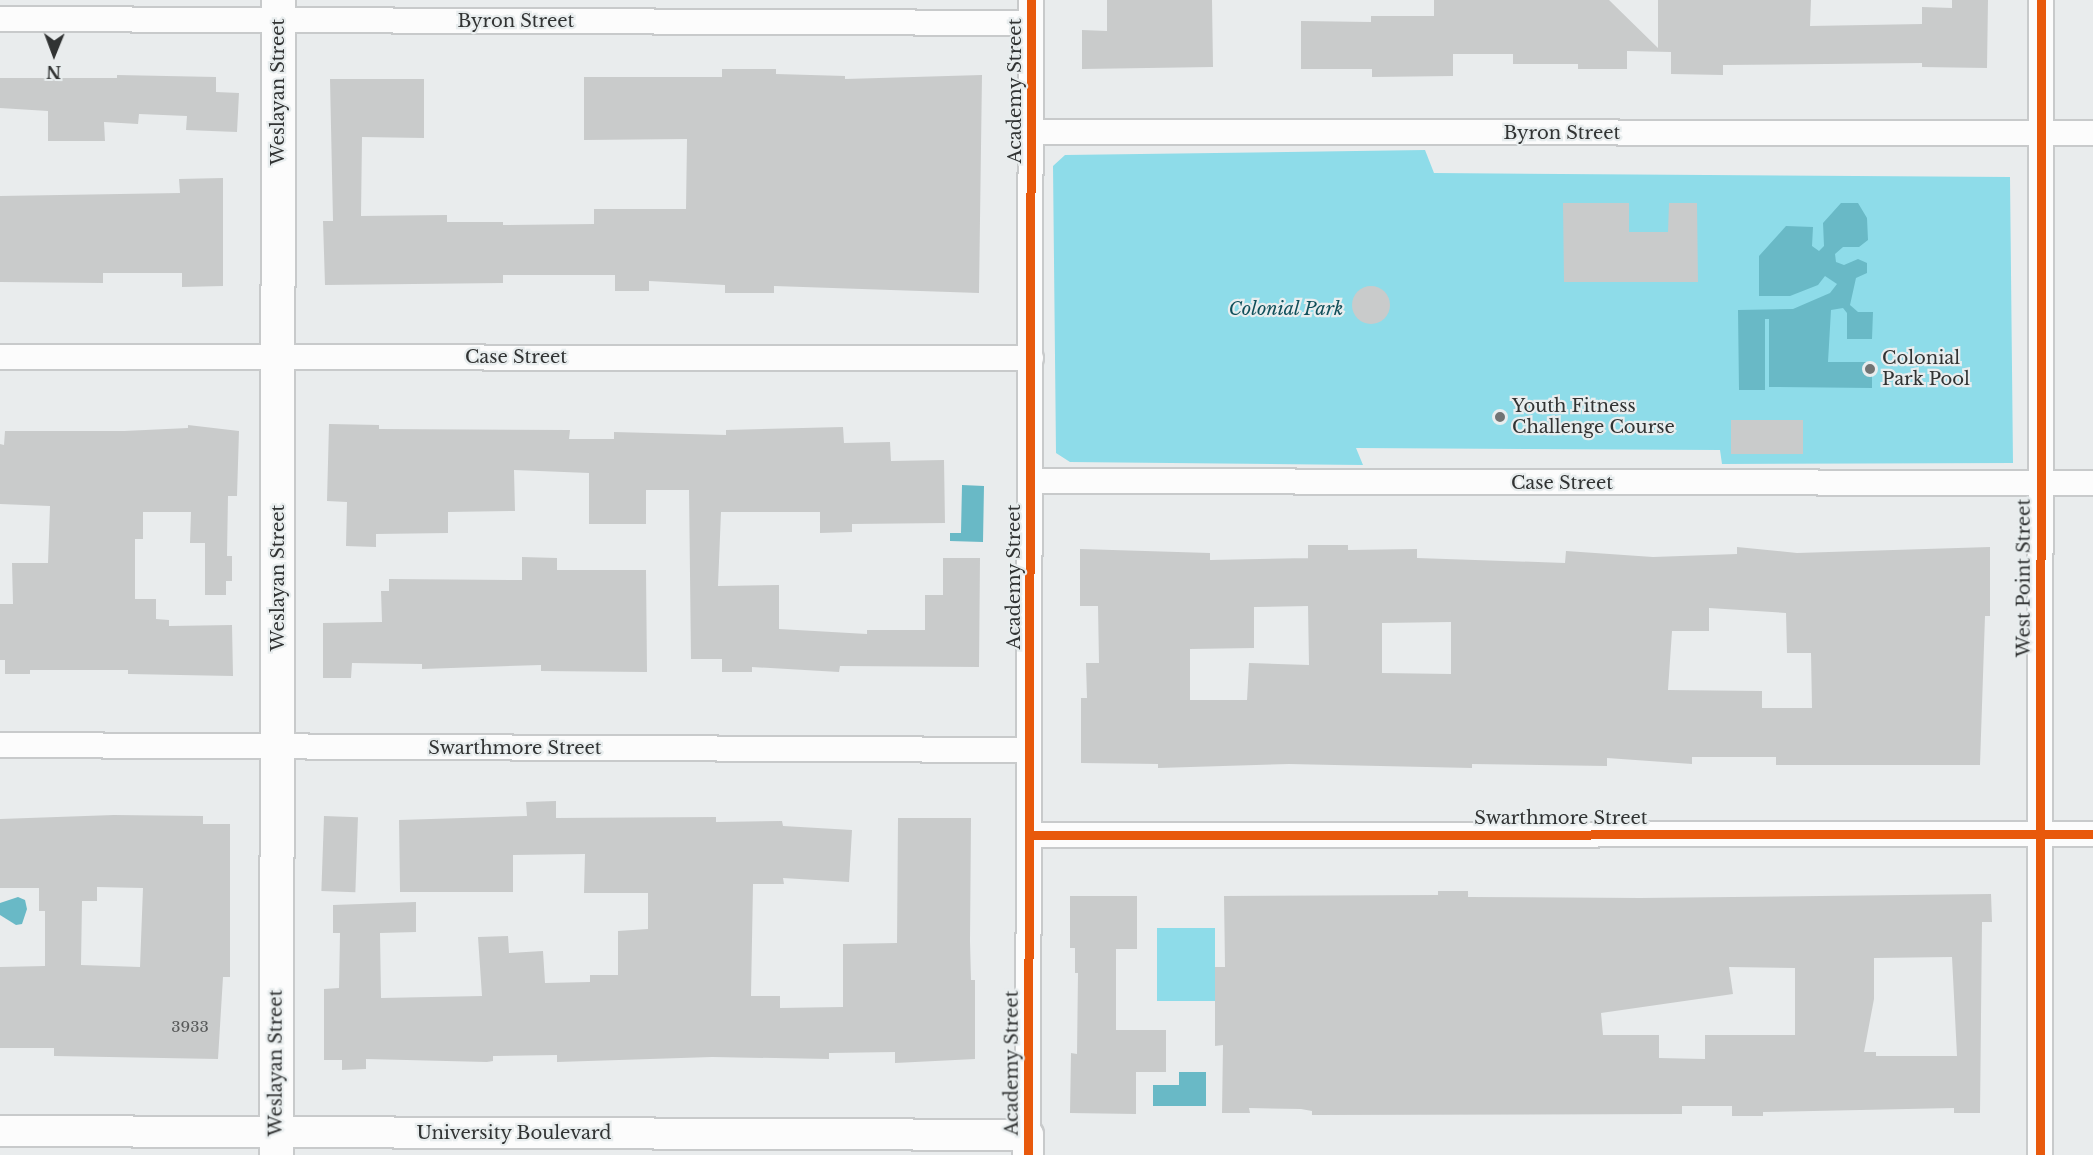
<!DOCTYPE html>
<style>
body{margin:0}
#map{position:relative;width:2093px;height:1155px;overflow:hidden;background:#e9eced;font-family:"Libre Baskerville",serif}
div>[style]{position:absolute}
.green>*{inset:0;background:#8edce9;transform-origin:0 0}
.water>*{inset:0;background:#69b9c6}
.building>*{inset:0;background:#c9cbcb;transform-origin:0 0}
.round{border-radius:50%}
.roads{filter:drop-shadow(2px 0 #c8cacb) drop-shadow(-2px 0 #c8cacb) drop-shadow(0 2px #c8cacb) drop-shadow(0 -2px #c8cacb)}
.minor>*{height:24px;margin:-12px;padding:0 12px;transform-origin:12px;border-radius:12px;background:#fcfcfc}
.tertiary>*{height:30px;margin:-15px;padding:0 15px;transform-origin:15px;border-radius:15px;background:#fcfcfc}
.secondary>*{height:33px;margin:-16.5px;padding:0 16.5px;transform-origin:16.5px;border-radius:16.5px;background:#fcfcfc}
.cycleway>*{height:9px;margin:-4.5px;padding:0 4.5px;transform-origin:4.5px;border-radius:4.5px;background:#e8590c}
.dots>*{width:16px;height:16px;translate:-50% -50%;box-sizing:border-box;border:3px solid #e8edee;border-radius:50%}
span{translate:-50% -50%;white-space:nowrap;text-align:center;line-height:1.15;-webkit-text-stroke:4.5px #e8edee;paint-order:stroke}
.number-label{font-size:15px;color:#575959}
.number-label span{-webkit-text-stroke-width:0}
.street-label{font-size:18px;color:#313333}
.park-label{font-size:18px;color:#104f5a;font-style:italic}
.poi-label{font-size:18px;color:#313333}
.left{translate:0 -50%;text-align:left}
.north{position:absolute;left:24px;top:24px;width:60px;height:60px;-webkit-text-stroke:4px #e8edee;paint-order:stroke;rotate:181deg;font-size:16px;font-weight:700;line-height:24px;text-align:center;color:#313333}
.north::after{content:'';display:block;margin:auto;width:21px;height:27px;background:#313333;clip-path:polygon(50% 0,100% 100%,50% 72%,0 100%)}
</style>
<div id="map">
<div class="green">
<i style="clip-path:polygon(1425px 150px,1434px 173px,2010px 177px,2013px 463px,1722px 464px,1720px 450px,1356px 448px,1363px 465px,1070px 462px,1056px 453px,1053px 166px,1065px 155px)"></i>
<i style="left:1215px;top:928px;width:73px;height:58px;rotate:90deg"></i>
</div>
<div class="water">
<i style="clip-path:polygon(1841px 203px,1858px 203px,1867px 218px,1868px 240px,1859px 247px,1843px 247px,1835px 254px,1836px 262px,1844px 265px,1858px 259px,1867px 263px,1867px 273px,1856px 278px,1850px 305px,1858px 312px,1873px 312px,1872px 339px,1847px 339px,1847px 313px,1843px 308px,1831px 310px,1828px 362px,1872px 362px,1872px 388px,1769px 387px,1769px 319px,1765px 319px,1765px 390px,1739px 390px,1738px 310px,1793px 309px,1830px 293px,1837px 284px,1825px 276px,1818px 285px,1790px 296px,1759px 296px,1759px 256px,1786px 226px,1813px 227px,1812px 246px,1819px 251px,1824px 246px,1823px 223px)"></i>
<i style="clip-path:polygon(962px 485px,984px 486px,983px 542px,950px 541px,950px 533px,961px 533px)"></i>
<i style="clip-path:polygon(18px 897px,25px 900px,27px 909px,22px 924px,16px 925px,0 915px,0 903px)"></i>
<i style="clip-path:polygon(1179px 1072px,1206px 1072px,1206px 1106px,1153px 1106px,1153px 1085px,1179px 1085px)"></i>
</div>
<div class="building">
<i style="clip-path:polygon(1107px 0,1212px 0,1213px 67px,1082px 69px,1082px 30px,1107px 31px)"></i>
<i style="clip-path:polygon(1434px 0,1609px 0,1658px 48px,1658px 0,1811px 0,1810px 26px,1922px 24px,1922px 7px,1952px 8px,1952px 0,1988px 0,1987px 68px,1922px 67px,1922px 63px,1723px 65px,1723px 75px,1671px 74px,1671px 52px,1627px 51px,1627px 69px,1578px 69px,1578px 64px,1513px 64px,1513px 54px,1453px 54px,1453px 76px,1372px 77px,1372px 69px,1301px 69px,1301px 21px,1371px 22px,1371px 16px,1434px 16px)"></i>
<i style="clip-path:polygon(722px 69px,776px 69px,776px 74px,845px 76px,845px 79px,982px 75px,979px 293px,774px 286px,774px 293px,725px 293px,725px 285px,649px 281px,649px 291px,615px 291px,615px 275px,503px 275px,503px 283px,325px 285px,323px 221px,333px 221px,330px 79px,424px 79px,424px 138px,362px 137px,361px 216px,447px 215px,447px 222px,503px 222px,503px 225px,594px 224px,594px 209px,686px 209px,687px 139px,584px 140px,584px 77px,722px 77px)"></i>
<i style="clip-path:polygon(117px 75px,216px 77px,216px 92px,239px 93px,237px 132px,186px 130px,187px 116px,139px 114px,138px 124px,104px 122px,105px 141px,48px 141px,48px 111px,0 108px,0 78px,117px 78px)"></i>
<i style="clip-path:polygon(223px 178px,223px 286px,182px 287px,182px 273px,103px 273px,103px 283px,0 282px,0 196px,180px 193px,179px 179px)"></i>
<i style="clip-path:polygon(1563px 203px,1629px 203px,1629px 232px,1668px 232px,1669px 203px,1697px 203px,1698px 282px,1564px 282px)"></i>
<i class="round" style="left:1352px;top:286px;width:38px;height:38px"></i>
<i style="left:1731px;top:420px;width:72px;height:34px"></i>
<i style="clip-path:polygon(329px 424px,379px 425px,379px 429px,570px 430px,569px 439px,614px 439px,614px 432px,726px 435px,726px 430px,843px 427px,844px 443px,890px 442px,891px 461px,944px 460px,945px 523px,852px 524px,852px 532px,820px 533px,820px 512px,721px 512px,718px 586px,779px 585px,779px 629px,867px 634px,867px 630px,925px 630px,925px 595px,943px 595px,943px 558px,980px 558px,979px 667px,840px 666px,839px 672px,752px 667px,752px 672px,722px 672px,722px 659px,691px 659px,689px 490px,646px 490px,646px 524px,589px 524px,589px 473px,514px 470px,515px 511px,448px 512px,448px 533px,376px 534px,376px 547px,346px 546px,347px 502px,327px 501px)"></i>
<i style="clip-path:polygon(188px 425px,239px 431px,237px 496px,228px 496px,227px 556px,232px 556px,232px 581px,226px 581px,226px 595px,205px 595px,205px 543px,190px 543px,191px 512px,143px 512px,143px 539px,135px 539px,135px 599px,156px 599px,156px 619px,169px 620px,169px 626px,232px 625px,233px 676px,128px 674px,128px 670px,30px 670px,30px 674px,5px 674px,5px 660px,0 660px,0 604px,13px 604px,12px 563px,48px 563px,50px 506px,0 504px,0 444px,4px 445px,5px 431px,124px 431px,188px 428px)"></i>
<i style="clip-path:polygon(evenodd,1308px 545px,1348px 545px,1348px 550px,1417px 549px,1417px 558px,1565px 563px,1566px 551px,1653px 557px,1737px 554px,1737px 547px,1797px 553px,1990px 547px,1990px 616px,1985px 616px,1980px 765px,1776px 765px,1776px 757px,1692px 757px,1692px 764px,1607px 758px,1607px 766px,1472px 764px,1472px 768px,1289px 764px,1158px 768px,1158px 764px,1081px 763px,1081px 698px,1087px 698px,1086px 663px,1099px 663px,1098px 606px,1080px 606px,1080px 549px,1210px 553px,1210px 560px,1308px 558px,1308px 545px,1308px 606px,1309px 665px,1249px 663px,1247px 700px,1190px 700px,1190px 649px,1254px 648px,1254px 607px,1308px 606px,1308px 545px,1709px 608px,1786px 613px,1787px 653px,1811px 653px,1812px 708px,1762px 708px,1762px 691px,1668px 690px,1672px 631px,1709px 631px,1709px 608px,1308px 545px,1451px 622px,1451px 674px,1382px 673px,1382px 623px,1451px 622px)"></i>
<i style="clip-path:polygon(522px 557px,557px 558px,557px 570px,646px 570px,647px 672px,541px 671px,541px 665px,422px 669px,422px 664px,352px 663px,351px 678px,323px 678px,323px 623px,382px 622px,381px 591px,389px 591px,389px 579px,522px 580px)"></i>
<i style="clip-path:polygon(556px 801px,556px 818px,716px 817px,716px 822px,782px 821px,783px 826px,852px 830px,849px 882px,783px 878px,784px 884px,753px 884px,751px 996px,780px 996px,780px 1008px,843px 1007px,843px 944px,897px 943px,898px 818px,971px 818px,970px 941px,971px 980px,975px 980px,975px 1059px,895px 1063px,895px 1052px,829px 1053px,829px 1059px,712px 1057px,557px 1062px,557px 1055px,493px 1056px,493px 1061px,487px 1062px,366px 1059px,366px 1069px,342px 1070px,342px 1060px,324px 1060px,324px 989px,339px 988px,340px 933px,333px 933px,333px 905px,416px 902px,416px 932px,380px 933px,381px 998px,482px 996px,478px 937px,508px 936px,509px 953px,543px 951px,545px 983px,590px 982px,590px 975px,618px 975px,618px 931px,648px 929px,648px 893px,584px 893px,585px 854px,513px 855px,513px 892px,400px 892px,399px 820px,527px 816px,526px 802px)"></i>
<i style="clip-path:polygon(evenodd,114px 815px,203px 816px,203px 824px,230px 824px,230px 977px,223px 977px,218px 1059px,54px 1056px,54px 1048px,0 1048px,0 967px,45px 966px,45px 911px,39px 911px,39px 888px,0 888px,0 819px,114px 815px,97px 887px,143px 888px,140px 967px,81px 965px,82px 901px,97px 901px,97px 887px)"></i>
<i style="left:324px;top:816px;width:34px;height:75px;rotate:2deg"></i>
<i style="clip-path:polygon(evenodd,1438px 891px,1468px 891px,1468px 897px,1640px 898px,1991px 894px,1992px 922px,1982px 922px,1980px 1113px,1954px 1113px,1954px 1108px,1763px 1112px,1763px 1116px,1732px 1116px,1732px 1106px,1682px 1106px,1682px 1114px,1312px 1115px,1312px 1111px,1301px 1109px,1249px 1108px,1250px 1113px,1222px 1113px,1223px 1045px,1215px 1046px,1215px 967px,1225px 967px,1224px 896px,1438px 895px,1438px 891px,1952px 957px,1957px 1056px,1876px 1056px,1876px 1052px,1864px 1052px,1874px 999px,1874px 958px,1952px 957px,1438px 891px,1729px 967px,1795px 968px,1795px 1035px,1705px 1035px,1705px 1059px,1659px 1058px,1659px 1035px,1603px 1035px,1601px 1013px,1733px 994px,1729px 967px)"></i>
<i style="clip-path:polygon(1070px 896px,1137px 896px,1137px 949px,1116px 949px,1116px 1030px,1166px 1030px,1166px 1072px,1136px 1072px,1136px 1114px,1070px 1113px,1071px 1053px,1077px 1054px,1078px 973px,1075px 973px,1075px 948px,1070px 948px)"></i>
</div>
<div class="roads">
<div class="minor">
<i style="left:0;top:19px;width:1031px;rotate:0.22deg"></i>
<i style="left:1031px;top:132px;width:1062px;rotate:0.05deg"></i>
<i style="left:0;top:357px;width:1031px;rotate:0.06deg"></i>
<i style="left:1031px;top:481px;width:1062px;rotate:0.11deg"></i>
<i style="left:0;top:745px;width:1029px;rotate:0.28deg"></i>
<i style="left:1029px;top:835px;width:1064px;rotate:-0.05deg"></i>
<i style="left:1028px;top:1135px;width:1135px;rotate:-89.85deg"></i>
<i style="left:2040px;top:1155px;width:1155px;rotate:-89.95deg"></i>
</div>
<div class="tertiary">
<i style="left:0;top:1131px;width:1028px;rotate:0.22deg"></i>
<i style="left:1028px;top:1135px;width:20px;rotate:90deg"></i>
</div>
<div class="secondary">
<i style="left:276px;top:1155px;width:1155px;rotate:-89.9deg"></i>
</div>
</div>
<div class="cycleway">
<i style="left:1029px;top:835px;width:1064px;rotate:-0.05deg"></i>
<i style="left:1028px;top:1155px;width:1155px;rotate:-89.85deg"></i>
<i style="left:2040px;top:1155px;width:1155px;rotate:-89.95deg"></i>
</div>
<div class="dots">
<i style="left:1870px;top:369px;background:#717474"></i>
<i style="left:1500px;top:417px;background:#717474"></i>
</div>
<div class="number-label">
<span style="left:190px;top:1027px">3933</span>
</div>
<div class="street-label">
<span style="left:516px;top:21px">Byron Street</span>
<span style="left:1015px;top:91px;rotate:-90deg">Academy Street</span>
<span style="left:278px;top:92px;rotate:-90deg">Weslayan Street</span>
<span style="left:1562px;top:133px">Byron Street</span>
<span style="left:516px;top:357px">Case Street</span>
<span style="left:1562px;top:483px">Case Street</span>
<span style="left:1014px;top:577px;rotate:-90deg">Academy Street</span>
<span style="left:278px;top:578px;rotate:-90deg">Weslayan Street</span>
<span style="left:2024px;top:578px;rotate:-90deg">West Point Street</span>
<span style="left:515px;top:748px">Swarthmore Street</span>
<span style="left:1561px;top:818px">Swarthmore Street</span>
<span style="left:276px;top:1063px;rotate:-90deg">Weslayan Street</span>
<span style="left:1012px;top:1063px;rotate:-90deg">Academy Street</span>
<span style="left:514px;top:1133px">University Boulevard</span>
</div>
<div class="park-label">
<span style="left:1286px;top:309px">Colonial Park</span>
</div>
<div class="poi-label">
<span class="left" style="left:1882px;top:369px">Colonial<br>Park Pool</span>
<span class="left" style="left:1512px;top:417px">Youth Fitness<br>Challenge Course</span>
</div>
<div class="north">N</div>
</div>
